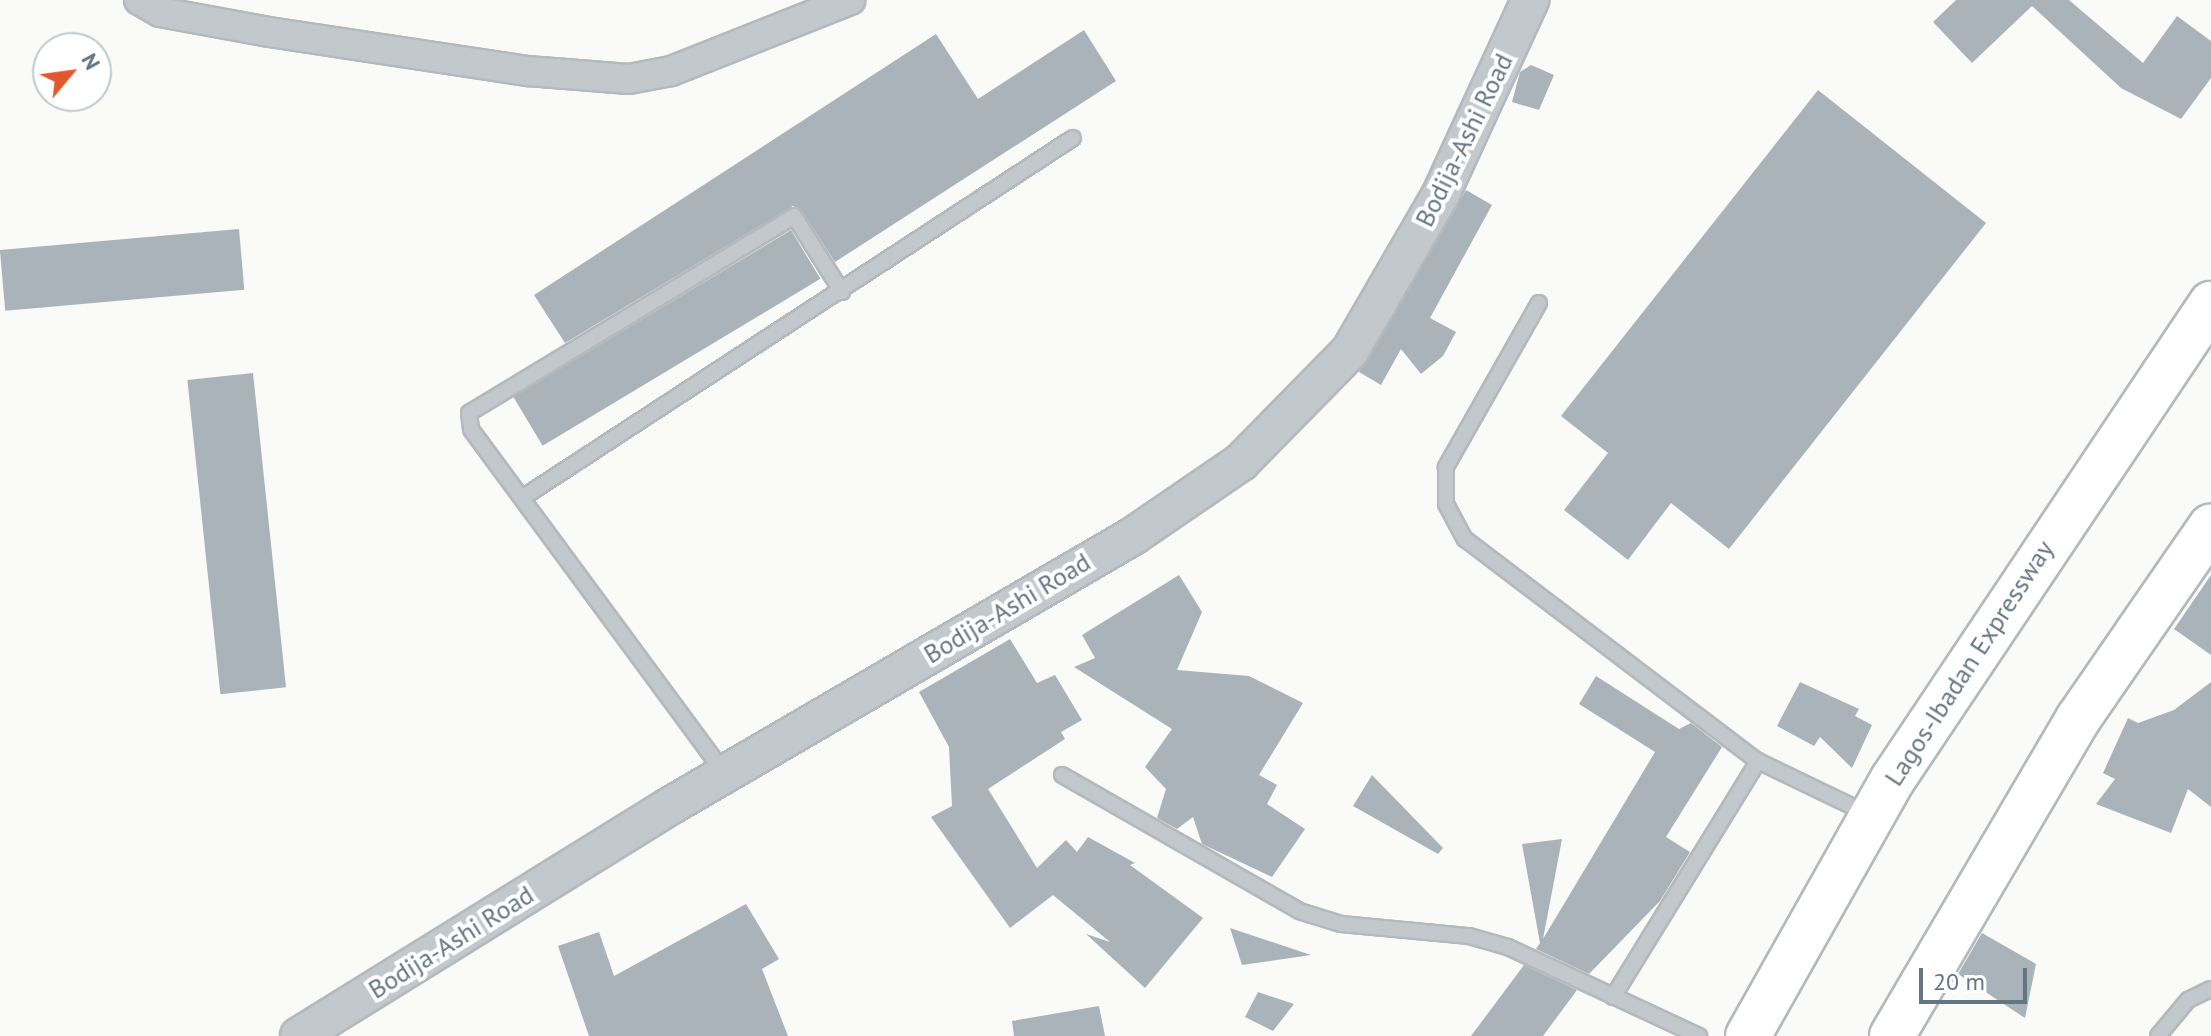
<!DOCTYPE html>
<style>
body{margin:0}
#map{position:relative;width:2211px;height:1036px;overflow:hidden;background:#fafaf8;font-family:"PT Sans",sans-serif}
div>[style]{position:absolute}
.building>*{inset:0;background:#aab3b9;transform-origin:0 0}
.roads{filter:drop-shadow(2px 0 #b4b9bd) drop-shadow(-2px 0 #b4b9bd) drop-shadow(0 2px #b4b9bd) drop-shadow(0 -2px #b4b9bd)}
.service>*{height:14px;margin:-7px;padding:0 7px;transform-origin:7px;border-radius:7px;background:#c3c8cc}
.minor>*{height:28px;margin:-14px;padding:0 14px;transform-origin:14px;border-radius:14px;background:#c3c8cc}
.tertiary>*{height:36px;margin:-18px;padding:0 18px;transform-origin:18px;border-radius:18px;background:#c3c8cc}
.motorway>*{height:44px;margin:-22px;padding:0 22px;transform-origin:22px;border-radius:22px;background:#fff}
span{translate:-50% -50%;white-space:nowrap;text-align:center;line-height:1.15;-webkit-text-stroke:8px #fff;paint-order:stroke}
.street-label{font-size:26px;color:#657683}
.north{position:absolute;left:32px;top:32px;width:80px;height:80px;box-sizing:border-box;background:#fff;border:2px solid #c1c8cd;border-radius:50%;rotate:61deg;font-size:22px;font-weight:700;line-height:32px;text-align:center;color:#657683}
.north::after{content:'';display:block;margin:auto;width:28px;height:36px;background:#e4572e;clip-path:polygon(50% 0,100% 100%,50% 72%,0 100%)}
.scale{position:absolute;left:1919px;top:968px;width:108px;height:36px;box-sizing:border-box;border:4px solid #657683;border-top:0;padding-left:10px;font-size:24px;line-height:28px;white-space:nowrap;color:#657683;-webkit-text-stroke:6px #fff;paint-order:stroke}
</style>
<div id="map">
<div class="building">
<i style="clip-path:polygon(1956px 0,2069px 0,2143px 63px,2177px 16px,2211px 41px,2211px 78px,2181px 119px,2121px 88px,2032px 6px,1972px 63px,1933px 22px)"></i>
<i style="clip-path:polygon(1084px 30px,1116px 81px,835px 262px,802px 211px,793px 206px,565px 343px,534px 295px,936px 34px,978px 99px)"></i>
<i style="clip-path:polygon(1531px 65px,1554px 75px,1539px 110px,1512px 102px,1520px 72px)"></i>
<i style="clip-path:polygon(1818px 90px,1986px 223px,1729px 549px,1671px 503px,1628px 560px,1564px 510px,1608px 453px,1561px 416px)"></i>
<i style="clip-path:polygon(1466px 190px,1492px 205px,1430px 318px,1456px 332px,1443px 356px,1421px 374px,1401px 349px,1381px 385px,1359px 372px)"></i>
<i style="left:239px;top:229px;width:61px;height:240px;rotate:85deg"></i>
<i style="left:791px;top:230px;width:57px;height:324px;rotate:59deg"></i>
<i style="left:253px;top:373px;width:316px;height:66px;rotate:84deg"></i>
<i style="clip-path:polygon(1179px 575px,1202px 612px,1177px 670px,1249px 676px,1303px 703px,1259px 775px,1277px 785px,1267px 804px,1305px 829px,1272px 877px,1202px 844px,1193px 817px,1177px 829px,1157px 818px,1166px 789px,1145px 767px,1172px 729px,1074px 667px,1095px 658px,1082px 635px)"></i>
<i style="clip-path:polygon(2211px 575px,2211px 655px,2174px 629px)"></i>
<i style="clip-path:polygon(1010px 639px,1037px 683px,1055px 675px,1082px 720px,1061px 732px,1065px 739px,988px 789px,1037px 868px,1066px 840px,1077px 852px,1088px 837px,1135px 863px,1130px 865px,1203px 918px,1145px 988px,1086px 934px,1110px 942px,1053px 895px,1010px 928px,931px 817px,952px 806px,949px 747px,919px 692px)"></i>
<i style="clip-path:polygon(1596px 676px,1679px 729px,1691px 723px,1722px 747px,1666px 837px,1690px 852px,1660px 901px,1589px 974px,1536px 949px,1540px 943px,1522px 844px,1562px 839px,1543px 939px,1655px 752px,1579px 704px)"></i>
<i style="clip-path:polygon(1800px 682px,1859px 709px,1855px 716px,1872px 725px,1852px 768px,1820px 737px,1814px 746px,1777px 726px)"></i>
<i style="clip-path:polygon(2211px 682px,2211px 807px,2188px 789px,2171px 833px,2096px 804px,2115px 779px,2103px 773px,2128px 718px,2138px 723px,2174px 710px)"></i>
<i style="clip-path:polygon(1372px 775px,1443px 848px,1438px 854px,1353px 806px)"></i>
<i style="clip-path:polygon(746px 904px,779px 959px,762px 969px,788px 1036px,589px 1036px,558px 946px,599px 932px,614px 976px)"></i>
<i style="clip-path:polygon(1230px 928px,1311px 955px,1242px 965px)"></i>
<i style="clip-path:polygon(1982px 933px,2036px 964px,2025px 1018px,1958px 974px)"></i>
<i style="clip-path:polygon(1524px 965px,1577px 990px,1543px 1036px,1471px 1036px)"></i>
<i style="clip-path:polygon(1258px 992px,1294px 1004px,1273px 1031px,1245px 1017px)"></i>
<i style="clip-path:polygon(1099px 1006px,1105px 1036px,1014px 1036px,1012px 1021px)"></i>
</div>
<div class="roads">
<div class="service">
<i style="left:1539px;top:303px;width:189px;rotate:119.6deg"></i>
<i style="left:1446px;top:467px;width:37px;rotate:90deg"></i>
<i style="left:1446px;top:504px;width:40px;rotate:62deg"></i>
<i style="left:1465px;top:539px;width:368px;rotate:37.2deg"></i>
<i style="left:1758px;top:761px;width:122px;rotate:25.7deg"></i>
<i style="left:522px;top:498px;width:658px;rotate:-33.16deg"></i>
<i style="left:725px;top:774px;width:428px;rotate:-126.4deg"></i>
<i style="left:471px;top:429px;width:16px;rotate:-97deg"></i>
<i style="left:469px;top:413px;width:380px;rotate:-31.2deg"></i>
<i style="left:794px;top:216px;width:90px;rotate:57.7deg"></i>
<i style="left:1062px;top:775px;width:273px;rotate:29.8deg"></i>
<i style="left:1299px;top:911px;width:44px;rotate:17.2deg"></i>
<i style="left:1341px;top:924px;width:129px;rotate:5.4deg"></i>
<i style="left:1469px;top:936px;width:41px;rotate:15.8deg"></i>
<i style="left:1508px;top:947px;width:211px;rotate:25deg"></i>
<i style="left:1613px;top:997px;width:277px;rotate:-58.4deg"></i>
<i style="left:2158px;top:1036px;width:47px;rotate:-50.2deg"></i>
<i style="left:2188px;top:1000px;width:25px;rotate:-26deg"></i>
</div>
<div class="minor">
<i style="left:139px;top:0;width:24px;rotate:30deg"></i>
<i style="left:160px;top:12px;width:111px;rotate:10.4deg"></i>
<i style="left:269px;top:32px;width:262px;rotate:8.6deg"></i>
<i style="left:528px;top:71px;width:101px;rotate:4.5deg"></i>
<i style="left:629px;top:79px;width:43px;rotate:-10.8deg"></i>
<i style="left:671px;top:71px;width:193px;rotate:-21.6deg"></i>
</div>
<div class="tertiary">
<i style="left:299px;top:1036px;width:437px;rotate:-31.8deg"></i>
<i style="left:670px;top:806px;width:536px;rotate:-30.25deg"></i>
<i style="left:1133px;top:536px;width:131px;rotate:-34.4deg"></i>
<i style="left:1241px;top:462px;width:156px;rotate:-45.5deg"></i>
<i style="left:1350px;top:351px;width:179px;rotate:-59.9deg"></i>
<i style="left:1440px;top:196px;width:216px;rotate:-65.3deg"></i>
</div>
<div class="motorway">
<i style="left:1748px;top:1036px;width:295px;rotate:-60.6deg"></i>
<i style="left:1893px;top:779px;width:572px;rotate:-56.2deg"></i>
<i style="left:1892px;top:1036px;width:368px;rotate:-59.6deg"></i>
<i style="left:2078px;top:719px;width:234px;rotate:-55.4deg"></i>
</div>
</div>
<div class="street-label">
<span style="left:1464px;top:140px;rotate:-64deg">Bodija-Ashi Road</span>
<span style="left:1007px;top:608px;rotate:-31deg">Bodija-Ashi Road</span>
<span style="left:1969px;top:663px;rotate:-57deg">Lagos-Ibadan Expressway</span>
<span style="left:451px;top:942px;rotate:-32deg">Bodija-Ashi Road</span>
</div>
<div class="north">N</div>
<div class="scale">20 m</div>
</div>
